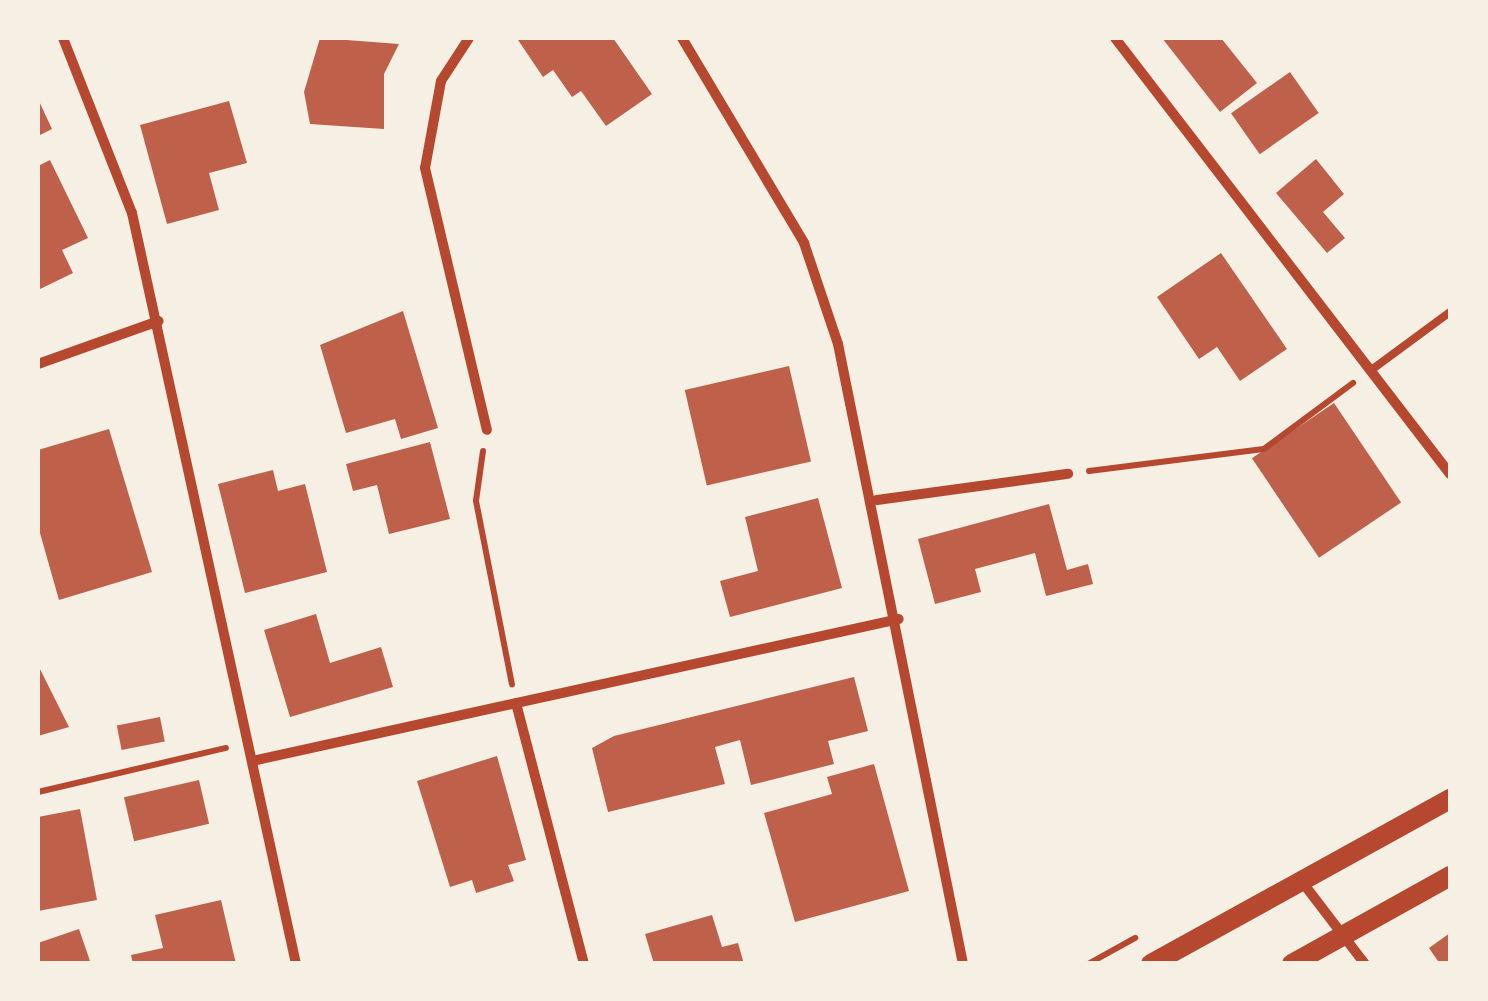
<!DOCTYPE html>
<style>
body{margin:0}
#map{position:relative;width:1488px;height:1001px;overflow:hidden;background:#f6efe4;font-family:Overpass,sans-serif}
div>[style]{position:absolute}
.building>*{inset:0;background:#bf614a;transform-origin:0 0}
.path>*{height:6px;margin:-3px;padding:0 3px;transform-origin:3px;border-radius:3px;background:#b5482f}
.service>*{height:8px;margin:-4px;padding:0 4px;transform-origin:4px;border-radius:4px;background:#b5482f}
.minor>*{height:10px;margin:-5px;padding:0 5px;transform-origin:5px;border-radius:5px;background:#b5482f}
.secondary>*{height:20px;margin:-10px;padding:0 10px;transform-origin:10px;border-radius:10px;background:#b5482f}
span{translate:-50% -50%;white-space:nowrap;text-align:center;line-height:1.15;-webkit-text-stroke:8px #f6efe4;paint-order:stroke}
.frame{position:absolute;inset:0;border:40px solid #f6efe4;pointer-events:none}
</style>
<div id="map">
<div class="building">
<i style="clip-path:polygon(320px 38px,399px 44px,384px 74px,384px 129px,310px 124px,304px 92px)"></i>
<i style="clip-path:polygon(613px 38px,652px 94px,606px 126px,581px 91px,572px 97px,553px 70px,543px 77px,518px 40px)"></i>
<i style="clip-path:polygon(1162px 38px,1221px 38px,1257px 83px,1220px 112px)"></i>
<i style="left:1290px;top:72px;width:50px;height:72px;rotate:55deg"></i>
<i style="clip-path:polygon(38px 99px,52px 129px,38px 136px)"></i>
<i style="clip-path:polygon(229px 101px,247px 163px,209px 173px,219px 210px,167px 224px,140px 125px)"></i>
<i style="clip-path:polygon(1316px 159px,1344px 194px,1323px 212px,1345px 238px,1327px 253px,1276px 193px)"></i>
<i style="clip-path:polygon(50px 160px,88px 238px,62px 250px,73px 273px,38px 290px,38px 166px)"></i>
<i style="clip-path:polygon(1221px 253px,1287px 349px,1240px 381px,1217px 347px,1199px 359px,1157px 297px)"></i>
<i style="clip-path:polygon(403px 311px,438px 428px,401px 439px,395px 419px,346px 433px,320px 345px)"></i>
<i style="left:789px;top:366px;width:98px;height:107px;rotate:77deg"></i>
<i style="left:1334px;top:403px;width:120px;height:99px;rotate:56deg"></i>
<i style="clip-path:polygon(109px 429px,152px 572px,59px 600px,38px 526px,38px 450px)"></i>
<i style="clip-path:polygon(430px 442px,450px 519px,389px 534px,377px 485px,353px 491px,346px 464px)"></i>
<i style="clip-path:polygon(273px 470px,278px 491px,305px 484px,327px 572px,245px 593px,218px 484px)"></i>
<i style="clip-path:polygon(818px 498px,842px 588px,730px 617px,720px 581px,758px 571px,745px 517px)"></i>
<i style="clip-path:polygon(1049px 504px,1067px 570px,1088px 564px,1093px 584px,1046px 596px,1035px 553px,975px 569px,981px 592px,935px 604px,918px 539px)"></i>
<i style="clip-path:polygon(316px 614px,330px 663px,381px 647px,393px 687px,290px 717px,264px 630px)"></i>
<i style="clip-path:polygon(39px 667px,69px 727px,38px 736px,38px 667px)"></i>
<i style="clip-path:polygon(854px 677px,868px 731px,828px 741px,834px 764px,751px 785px,740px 740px,715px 747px,725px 784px,608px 812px,592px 748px,614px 736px)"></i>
<i style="left:160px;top:717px;width:25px;height:44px;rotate:79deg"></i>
<i style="clip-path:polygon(497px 756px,526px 860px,508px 865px,514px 881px,476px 893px,472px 880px,450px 887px,417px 781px)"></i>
<i style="clip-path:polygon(874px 764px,909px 891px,795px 922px,764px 813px,832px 794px,827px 777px)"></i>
<i style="left:199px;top:780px;width:45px;height:77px;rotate:77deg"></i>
<i style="clip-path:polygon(80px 809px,97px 900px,38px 911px,38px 817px)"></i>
<i style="clip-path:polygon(221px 900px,236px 964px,133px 964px,131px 955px,163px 948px,155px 915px)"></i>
<i style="clip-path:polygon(712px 915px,722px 947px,738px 943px,744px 964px,654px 964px,645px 934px)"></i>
<i style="clip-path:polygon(79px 929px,91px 964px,38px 964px,38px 943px)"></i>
<i style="clip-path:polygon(1450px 933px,1450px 964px,1440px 964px,1429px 948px)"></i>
</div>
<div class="path">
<i style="left:483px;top:451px;width:50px;rotate:98deg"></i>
<i style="left:476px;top:501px;width:187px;rotate:78.9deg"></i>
<i style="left:1089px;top:471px;width:176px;rotate:-7.2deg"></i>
<i style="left:1264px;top:449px;width:111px;rotate:-36.6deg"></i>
<i style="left:38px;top:792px;width:193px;rotate:-13.2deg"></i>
<i style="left:1088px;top:964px;width:54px;rotate:-29deg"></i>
</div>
<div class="service">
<i style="left:1374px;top:368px;width:94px;rotate:-36.4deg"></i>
</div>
<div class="minor">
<i style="left:63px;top:38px;width:188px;rotate:68.5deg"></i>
<i style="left:132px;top:213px;width:769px;rotate:77.68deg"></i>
<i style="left:469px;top:38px;width:51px;rotate:123.1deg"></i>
<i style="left:441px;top:81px;width:88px;rotate:100.4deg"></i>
<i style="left:425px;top:168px;width:269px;rotate:76.7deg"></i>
<i style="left:682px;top:38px;width:239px;rotate:59.2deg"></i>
<i style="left:804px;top:243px;width:107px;rotate:71.4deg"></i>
<i style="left:838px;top:344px;width:632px;rotate:78.6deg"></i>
<i style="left:1115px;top:38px;width:550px;rotate:52.46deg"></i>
<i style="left:38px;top:364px;width:128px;rotate:-19.6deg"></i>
<i style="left:877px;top:500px;width:193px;rotate:-7.8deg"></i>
<i style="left:516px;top:703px;width:270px;rotate:75.4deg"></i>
<i style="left:252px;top:761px;width:662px;rotate:-12.38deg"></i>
<i style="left:1303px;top:883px;width:102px;rotate:52.6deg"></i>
</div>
<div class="secondary">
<i style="left:1151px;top:964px;width:342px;rotate:-28.9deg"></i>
<i style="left:1292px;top:964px;width:181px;rotate:-29.1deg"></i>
</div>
<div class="frame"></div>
</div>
